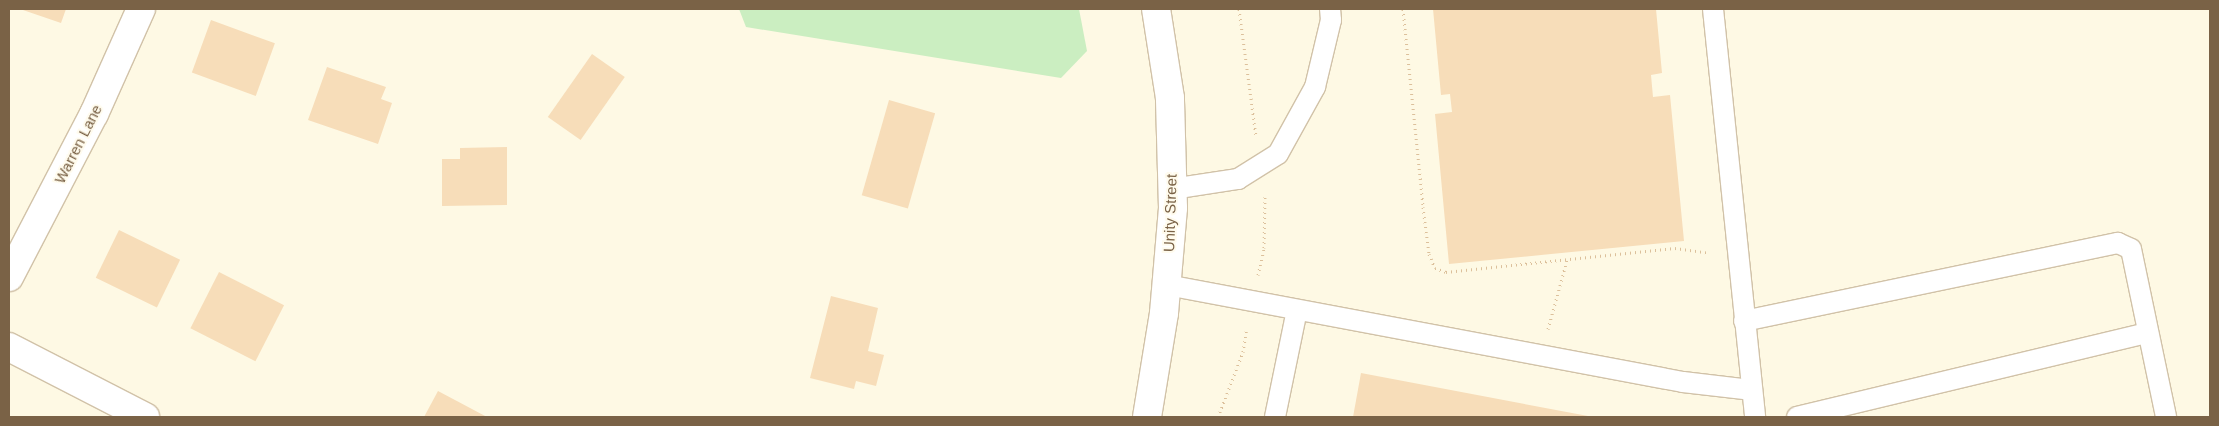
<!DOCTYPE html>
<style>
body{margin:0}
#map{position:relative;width:2219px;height:426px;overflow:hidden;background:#fef9e4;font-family:Arial,sans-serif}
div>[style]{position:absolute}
.green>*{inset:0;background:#cbeec1}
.building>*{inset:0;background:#f7ddb9;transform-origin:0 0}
.path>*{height:3px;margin-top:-1.5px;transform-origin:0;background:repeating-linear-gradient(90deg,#dcc09b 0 1px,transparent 0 5px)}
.roads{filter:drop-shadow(1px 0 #d1c2a8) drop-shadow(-1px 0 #d1c2a8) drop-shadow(0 1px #d1c2a8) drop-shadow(0 -1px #d1c2a8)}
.lane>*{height:20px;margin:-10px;padding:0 10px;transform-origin:10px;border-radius:10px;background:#fff}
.street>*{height:28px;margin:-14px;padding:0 14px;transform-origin:14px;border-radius:14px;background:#fff}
.secondary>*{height:28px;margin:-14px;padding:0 14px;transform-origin:14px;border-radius:14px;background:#fff}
span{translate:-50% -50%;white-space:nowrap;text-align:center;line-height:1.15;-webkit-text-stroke:4px #fffbed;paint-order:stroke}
.street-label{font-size:15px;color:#7a6246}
.frame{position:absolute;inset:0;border:10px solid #7a6246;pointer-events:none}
</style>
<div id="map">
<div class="green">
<i style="clip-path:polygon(739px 9px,1079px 9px,1087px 51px,1061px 78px,746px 27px)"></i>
</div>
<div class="building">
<i style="clip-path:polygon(20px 9px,66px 9px,61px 23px)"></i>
<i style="clip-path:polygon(1433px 9px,1656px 9px,1662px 73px,1651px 75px,1653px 97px,1670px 95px,1684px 241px,1449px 264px,1435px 114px,1452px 112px,1450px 94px,1441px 95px)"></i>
<i style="left:211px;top:20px;width:68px;height:56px;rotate:20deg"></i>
<i style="left:592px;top:54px;width:40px;height:77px;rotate:35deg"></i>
<i style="clip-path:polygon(327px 67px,386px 87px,381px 99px,392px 103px,378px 144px,308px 120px)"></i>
<i style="left:889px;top:100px;width:48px;height:99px;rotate:16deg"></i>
<i style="clip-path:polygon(507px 147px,507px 205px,442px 206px,442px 159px,460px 159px,460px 148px)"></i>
<i style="left:119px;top:230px;width:68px;height:53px;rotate:26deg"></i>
<i style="left:219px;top:272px;width:73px;height:63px;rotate:27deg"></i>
<i style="clip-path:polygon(831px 296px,878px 308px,868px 351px,884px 355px,876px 386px,856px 381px,854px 389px,810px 378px)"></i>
<i style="clip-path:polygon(1361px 373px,1588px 416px,1588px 417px,1353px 417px)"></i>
<i style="clip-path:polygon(438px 391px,487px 417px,424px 417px)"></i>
</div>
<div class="path">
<i style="left:1239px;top:9px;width:129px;rotate:82.4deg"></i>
<i style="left:1403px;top:9px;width:199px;rotate:84.2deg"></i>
<i style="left:1423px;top:207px;width:47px;rotate:82.7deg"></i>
<i style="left:1429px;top:254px;width:15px;rotate:67deg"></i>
<i style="left:1435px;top:268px;width:12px;rotate:20deg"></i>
<i style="left:1446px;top:272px;width:230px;rotate:-6deg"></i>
<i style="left:1675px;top:248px;width:35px;rotate:8deg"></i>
<i style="left:1258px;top:275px;width:28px;rotate:-77deg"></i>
<i style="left:1264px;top:248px;width:53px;rotate:-88.9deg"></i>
<i style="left:1548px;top:329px;width:72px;rotate:-74.6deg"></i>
<i style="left:1218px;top:417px;width:70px;rotate:-69deg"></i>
<i style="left:1243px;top:352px;width:24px;rotate:-81deg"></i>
</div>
<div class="roads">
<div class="lane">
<i style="left:1713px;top:9px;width:410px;rotate:84.1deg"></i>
<i style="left:1172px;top:189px;width:67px;rotate:-8.6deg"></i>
<i style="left:1238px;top:179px;width:47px;rotate:-32deg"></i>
<i style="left:1278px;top:154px;width:77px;rotate:-61.1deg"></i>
<i style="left:1315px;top:87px;width:69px;rotate:-76.6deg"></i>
<i style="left:1331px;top:20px;width:11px;rotate:-95deg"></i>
<i style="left:1167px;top:285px;width:525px;rotate:10.65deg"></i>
<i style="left:1683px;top:382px;width:68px;rotate:6.7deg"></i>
<i style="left:1744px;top:321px;width:382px;rotate:-11.8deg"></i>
<i style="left:2118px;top:243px;width:14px;rotate:25deg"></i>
<i style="left:2131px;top:249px;width:172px;rotate:78.2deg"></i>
<i style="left:1275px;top:417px;width:109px;rotate:-78.4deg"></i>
<i style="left:1797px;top:417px;width:361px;rotate:-13.5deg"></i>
</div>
<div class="street">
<i style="left:9px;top:277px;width:184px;rotate:-62.5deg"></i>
<i style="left:94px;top:114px;width:115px;rotate:-65.9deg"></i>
<i style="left:9px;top:347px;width:153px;rotate:27.2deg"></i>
</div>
<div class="secondary">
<i style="left:1147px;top:417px;width:105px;rotate:-80.7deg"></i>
<i style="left:1164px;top:313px;width:105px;rotate:-85.1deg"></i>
<i style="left:1173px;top:208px;width:110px;rotate:-91.6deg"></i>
<i style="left:1170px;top:98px;width:90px;rotate:-98.9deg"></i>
</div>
</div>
<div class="street-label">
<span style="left:78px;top:144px;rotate:-63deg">Warren Lane</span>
<span style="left:1170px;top:213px;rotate:-88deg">Unity Street</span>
</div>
<div class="frame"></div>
</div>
